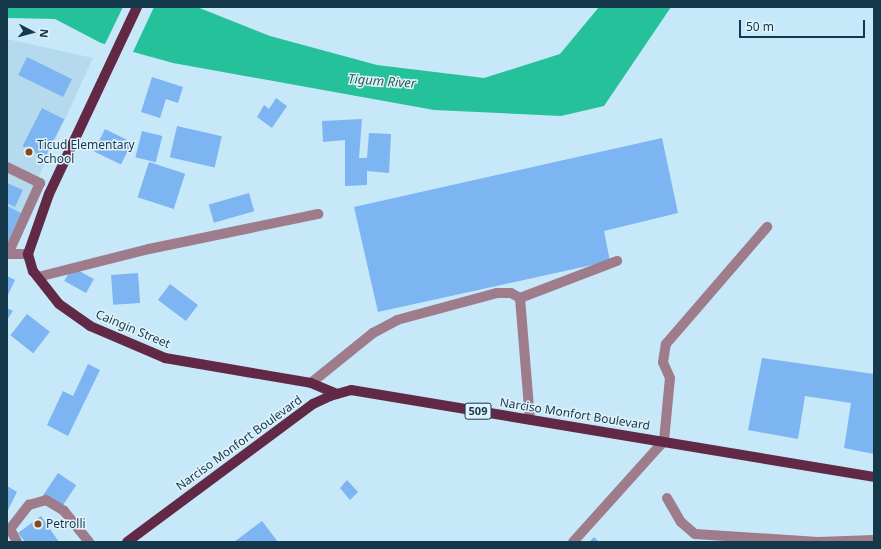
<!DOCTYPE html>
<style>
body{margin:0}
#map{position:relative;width:881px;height:549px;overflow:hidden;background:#c7e8f9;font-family:"Noto Sans",sans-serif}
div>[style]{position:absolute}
.built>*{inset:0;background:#b6daed}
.water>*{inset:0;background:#25c19a}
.pier>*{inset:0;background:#c7e8f9}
.building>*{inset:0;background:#7cb5f1;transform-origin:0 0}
.minor>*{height:10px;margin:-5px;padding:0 5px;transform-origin:5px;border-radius:5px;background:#9f7c8b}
.major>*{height:10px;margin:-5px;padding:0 5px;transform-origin:5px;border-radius:5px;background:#622946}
.dots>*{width:11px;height:11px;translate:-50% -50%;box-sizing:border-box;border:2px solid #e2f2fb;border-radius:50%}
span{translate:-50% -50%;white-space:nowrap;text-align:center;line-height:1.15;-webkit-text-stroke:3px #e2f2fb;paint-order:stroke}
.shield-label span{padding:1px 3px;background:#e2f2fb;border:1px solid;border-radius:3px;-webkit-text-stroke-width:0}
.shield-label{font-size:11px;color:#13394b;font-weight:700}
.poi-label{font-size:12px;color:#13394b}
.left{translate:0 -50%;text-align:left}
.street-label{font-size:12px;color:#13394b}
.water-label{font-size:13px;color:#265e4d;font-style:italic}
.frame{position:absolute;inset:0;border:8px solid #13394b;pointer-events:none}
.north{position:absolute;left:12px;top:12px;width:40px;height:40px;-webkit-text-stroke:3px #e2f2fb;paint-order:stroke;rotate:96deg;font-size:11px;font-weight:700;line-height:16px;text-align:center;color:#13394b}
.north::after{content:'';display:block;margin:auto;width:14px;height:18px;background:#13394b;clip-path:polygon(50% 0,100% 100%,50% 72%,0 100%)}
.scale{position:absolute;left:739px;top:20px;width:126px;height:18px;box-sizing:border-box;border:2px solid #13394b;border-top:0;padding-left:5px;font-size:12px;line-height:14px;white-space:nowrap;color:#13394b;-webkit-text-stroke:3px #e2f2fb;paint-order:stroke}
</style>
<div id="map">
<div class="built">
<i style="clip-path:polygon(7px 39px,93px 58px,7px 246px)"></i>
</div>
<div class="water">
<i style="clip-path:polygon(7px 7px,197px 7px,270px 36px,377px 65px,484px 78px,560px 54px,599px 7px,671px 7px,604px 106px,561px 116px,434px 110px,173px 63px,101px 43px,55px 19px,7px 18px)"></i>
</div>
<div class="pier">
<i style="clip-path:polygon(123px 7px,154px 7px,132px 54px,104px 46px)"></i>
</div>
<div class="building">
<i style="left:27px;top:57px;width:50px;height:20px;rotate:26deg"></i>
<i style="clip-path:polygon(152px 77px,183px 87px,178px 103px,166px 99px,160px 118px,141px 112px)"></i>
<i style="clip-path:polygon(276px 98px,287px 106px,272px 128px,257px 117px,264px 105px,269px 109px)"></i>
<i style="left:42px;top:108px;width:25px;height:43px;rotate:27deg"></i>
<i style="clip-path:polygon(362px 119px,359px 158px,367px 158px,369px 133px,391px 134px,389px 173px,367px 171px,367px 185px,345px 186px,345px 140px,323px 142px,322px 121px)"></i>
<i style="left:177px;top:126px;width:46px;height:32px;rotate:13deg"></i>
<i style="left:105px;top:129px;width:30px;height:25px;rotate:26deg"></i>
<i style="left:142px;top:131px;width:21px;height:27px;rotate:14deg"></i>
<i style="clip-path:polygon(662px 138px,678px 213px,604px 231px,610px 261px,378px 312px,354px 207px)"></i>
<i style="left:149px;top:162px;width:38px;height:37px;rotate:18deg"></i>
<i style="clip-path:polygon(7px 183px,23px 190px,15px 207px,7px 203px)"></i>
<i style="left:249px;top:193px;width:19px;height:42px;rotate:74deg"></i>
<i style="clip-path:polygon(7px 206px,21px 213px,7px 243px)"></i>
<i style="left:72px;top:267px;width:25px;height:16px;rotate:29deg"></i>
<i style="left:138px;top:273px;width:30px;height:27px;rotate:86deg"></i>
<i style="clip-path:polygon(7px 276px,15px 280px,7px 297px)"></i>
<i style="left:170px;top:284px;width:35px;height:20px;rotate:37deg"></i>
<i style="clip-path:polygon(7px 308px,13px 311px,7px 320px)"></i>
<i style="left:27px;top:314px;width:29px;height:27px;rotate:38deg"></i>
<i style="clip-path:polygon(762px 358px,874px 374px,874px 454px,844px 448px,851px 403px,805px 396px,798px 439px,748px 430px)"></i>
<i style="clip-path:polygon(88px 364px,100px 370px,68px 436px,47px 425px,63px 391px,73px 396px)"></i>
<i style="left:58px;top:473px;width:22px;height:27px;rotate:34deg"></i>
<i style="clip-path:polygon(347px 480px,358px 492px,350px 500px,340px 488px)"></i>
<i style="clip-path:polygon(7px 486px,17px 492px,7px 512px)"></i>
<i style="clip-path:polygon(41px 516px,59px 542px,25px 542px,18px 533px)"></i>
<i style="clip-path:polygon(262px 521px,278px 542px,234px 542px)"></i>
<i style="clip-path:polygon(594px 537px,599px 542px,589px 542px)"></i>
</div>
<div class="minor">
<i style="left:7px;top:167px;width:37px;rotate:26deg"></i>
<i style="left:40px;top:183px;width:78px;rotate:114.3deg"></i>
<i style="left:7px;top:254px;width:21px"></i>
<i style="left:38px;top:277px;width:114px;rotate:-14.2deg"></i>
<i style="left:149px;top:249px;width:173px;rotate:-11.7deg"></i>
<i style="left:520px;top:298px;width:104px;rotate:-20.9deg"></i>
<i style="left:311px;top:383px;width:80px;rotate:-38.9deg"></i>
<i style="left:373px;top:333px;width:27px;rotate:-28deg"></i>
<i style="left:397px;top:320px;width:104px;rotate:-15.1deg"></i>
<i style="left:497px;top:293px;width:14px"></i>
<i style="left:511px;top:293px;width:10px;rotate:29deg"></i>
<i style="left:520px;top:298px;width:122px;rotate:85.3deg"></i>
<i style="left:667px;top:498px;width:28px;rotate:60deg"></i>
<i style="left:681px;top:522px;width:18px;rotate:41deg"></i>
<i style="left:695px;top:534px;width:123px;rotate:3.7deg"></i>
<i style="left:818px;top:542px;width:56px;rotate:-2deg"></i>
<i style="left:17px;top:542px;width:15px;rotate:-118deg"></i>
<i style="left:10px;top:529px;width:31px;rotate:-52deg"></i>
<i style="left:29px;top:505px;width:18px;rotate:-16deg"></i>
<i style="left:46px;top:500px;width:21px;rotate:31deg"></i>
<i style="left:64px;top:511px;width:40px;rotate:51deg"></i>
<i style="left:573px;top:542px;width:136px;rotate:-48deg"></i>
<i style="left:664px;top:441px;width:63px;rotate:-84.6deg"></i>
<i style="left:670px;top:378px;width:17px;rotate:-114deg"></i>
<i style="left:663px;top:362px;width:18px;rotate:-81deg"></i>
<i style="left:666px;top:344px;width:155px;rotate:-49.2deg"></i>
</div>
<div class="major">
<i style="left:137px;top:7px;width:207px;rotate:115.2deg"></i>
<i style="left:49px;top:194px;width:64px;rotate:109.3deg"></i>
<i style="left:28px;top:254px;width:18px;rotate:74deg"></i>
<i style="left:33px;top:271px;width:42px;rotate:51.8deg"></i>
<i style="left:59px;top:304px;width:38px;rotate:35deg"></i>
<i style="left:90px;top:326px;width:82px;rotate:23.1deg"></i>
<i style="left:165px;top:358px;width:148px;rotate:9.7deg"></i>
<i style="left:311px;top:383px;width:28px;rotate:23deg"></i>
<i style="left:127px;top:542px;width:232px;rotate:-36.6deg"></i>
<i style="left:313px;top:404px;width:19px;rotate:-25deg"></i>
<i style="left:330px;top:396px;width:22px;rotate:-16deg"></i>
<i style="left:351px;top:390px;width:530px;rotate:9.44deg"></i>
</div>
<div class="dots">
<i style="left:29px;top:152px;background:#8b4719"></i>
<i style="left:38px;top:524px;background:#8b4719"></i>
</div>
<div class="shield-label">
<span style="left:478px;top:411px">509</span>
</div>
<div class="poi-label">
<span class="left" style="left:37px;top:152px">Ticud Elementary<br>School</span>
<span class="left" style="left:46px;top:524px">Petrolli</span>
</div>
<div class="street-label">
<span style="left:133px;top:329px;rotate:23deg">Caingin Street</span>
<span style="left:575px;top:414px;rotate:9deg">Narciso Monfort Boulevard</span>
<span style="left:239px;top:443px;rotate:-36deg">Narciso Monfort Boulevard</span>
</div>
<div class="water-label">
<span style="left:382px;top:81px;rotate:4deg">Tigum River</span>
</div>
<div class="frame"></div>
<div class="north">N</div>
<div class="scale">50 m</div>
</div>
